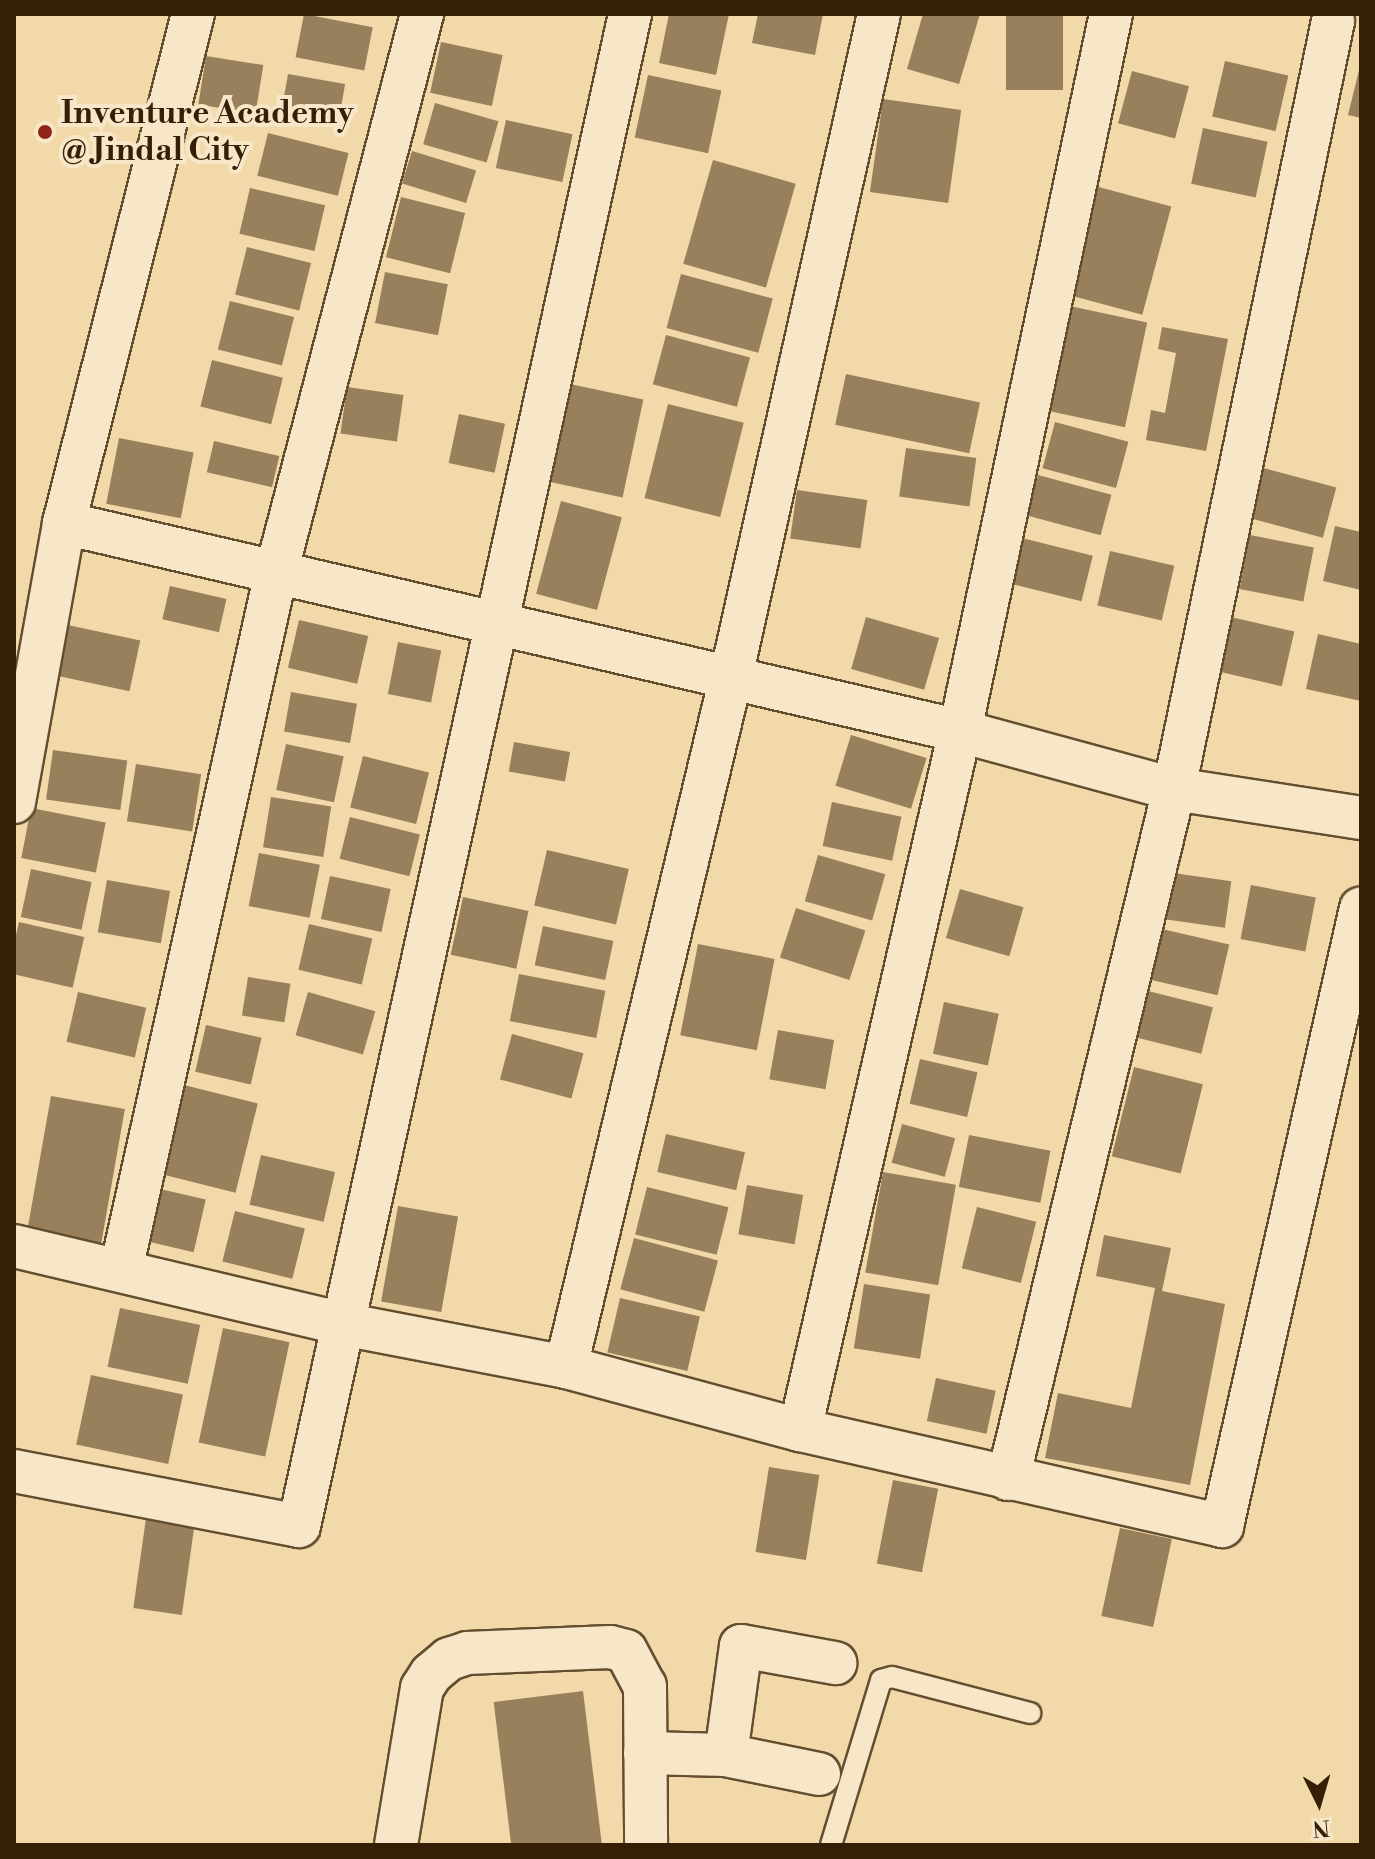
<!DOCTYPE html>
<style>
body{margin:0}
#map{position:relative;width:1375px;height:1859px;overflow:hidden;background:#f2d9a9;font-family:"Libre Bodoni",serif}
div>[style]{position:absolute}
.building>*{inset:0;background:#97805b;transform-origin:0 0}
.roads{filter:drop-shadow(2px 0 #644e30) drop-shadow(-2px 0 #644e30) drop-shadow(0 2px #644e30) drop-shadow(0 -2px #644e30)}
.lane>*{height:20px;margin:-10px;padding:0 10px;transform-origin:10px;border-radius:10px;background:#f7e6c7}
.street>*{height:42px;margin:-21px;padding:0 21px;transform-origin:21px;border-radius:21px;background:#f7e6c7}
.dots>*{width:22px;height:22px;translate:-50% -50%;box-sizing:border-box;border:4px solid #f7e6c7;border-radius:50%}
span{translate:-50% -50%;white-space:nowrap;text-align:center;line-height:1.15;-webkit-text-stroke:8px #f7e6c7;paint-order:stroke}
.poi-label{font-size:32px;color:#351f07;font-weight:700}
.left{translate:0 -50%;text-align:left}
.frame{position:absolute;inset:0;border:16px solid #351f07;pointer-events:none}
.north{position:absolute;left:1279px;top:1763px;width:80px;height:80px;-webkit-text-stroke:6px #f7e6c7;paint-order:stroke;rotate:175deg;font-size:22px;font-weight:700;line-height:32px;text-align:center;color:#351f07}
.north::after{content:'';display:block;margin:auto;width:28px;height:36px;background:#351f07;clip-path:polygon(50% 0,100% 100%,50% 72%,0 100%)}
</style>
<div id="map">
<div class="building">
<i style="left:304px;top:14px;width:70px;height:44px;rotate:11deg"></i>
<i style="clip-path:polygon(669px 14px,729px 14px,716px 75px,659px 63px)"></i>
<i style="clip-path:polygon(758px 14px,823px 14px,815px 55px,752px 43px)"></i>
<i style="clip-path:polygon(923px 14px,980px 14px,959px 84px,907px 69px)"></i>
<i style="left:1006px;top:14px;width:57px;height:76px"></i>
<i style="left:441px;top:42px;width:63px;height:52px;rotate:12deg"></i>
<i style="left:206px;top:56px;width:58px;height:49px;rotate:9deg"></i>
<i style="left:1225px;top:61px;width:65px;height:57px;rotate:13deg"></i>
<i style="clip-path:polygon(1361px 62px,1361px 118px,1348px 115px)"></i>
<i style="left:1132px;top:71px;width:59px;height:54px;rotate:15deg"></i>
<i style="left:288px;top:74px;width:58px;height:40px;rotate:10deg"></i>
<i style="left:648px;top:75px;width:75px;height:64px;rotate:12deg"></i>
<i style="left:883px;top:99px;width:79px;height:94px;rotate:8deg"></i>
<i style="left:435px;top:103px;width:66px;height:43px;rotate:16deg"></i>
<i style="left:506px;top:120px;width:68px;height:49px;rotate:12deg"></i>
<i style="left:1203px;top:128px;width:66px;height:57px;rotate:12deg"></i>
<i style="left:268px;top:133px;width:83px;height:44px;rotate:14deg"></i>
<i style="left:412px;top:151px;width:67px;height:34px;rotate:17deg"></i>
<i style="left:713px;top:160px;width:86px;height:108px;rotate:16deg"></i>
<i style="left:1095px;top:186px;width:79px;height:112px;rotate:15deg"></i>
<i style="left:250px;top:188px;width:77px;height:47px;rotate:13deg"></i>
<i style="left:401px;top:197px;width:66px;height:62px;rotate:14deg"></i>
<i style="left:247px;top:247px;width:66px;height:49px;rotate:14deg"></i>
<i style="left:385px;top:272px;width:64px;height:52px;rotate:11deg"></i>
<i style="left:681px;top:274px;width:95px;height:56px;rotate:15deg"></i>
<i style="left:230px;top:301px;width:66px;height:50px;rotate:14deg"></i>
<i style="left:1065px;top:305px;width:84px;height:107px;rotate:12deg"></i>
<i style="clip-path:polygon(1162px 327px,1228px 339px,1206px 451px,1146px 440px,1151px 410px,1165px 413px,1176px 353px,1158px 349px)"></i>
<i style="left:666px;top:335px;width:87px;height:51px;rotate:15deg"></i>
<i style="left:212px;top:360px;width:73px;height:48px;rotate:14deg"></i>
<i style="left:846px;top:374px;width:137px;height:52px;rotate:12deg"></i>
<i style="left:570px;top:384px;width:75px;height:100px;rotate:12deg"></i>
<i style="left:347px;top:387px;width:57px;height:47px;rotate:8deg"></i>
<i style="left:668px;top:404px;width:78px;height:97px;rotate:14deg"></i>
<i style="left:459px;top:414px;width:47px;height:50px;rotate:12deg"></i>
<i style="left:1055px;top:422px;width:76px;height:48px;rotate:15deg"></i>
<i style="left:119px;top:438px;width:76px;height:67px;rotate:11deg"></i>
<i style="left:214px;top:441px;width:67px;height:32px;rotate:13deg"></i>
<i style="left:906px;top:448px;width:71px;height:49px;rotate:8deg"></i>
<i style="left:1260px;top:467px;width:79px;height:52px;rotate:15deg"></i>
<i style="left:1038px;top:475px;width:76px;height:42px;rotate:15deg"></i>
<i style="left:797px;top:490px;width:71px;height:49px;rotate:8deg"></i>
<i style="left:561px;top:501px;width:63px;height:96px;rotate:15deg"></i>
<i style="clip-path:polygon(1335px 526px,1361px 532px,1361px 590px,1323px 581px)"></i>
<i style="left:1250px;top:535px;width:65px;height:55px;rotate:11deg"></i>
<i style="left:1022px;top:538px;width:73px;height:47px;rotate:14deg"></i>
<i style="left:1110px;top:551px;width:66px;height:56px;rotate:13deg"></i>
<i style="left:170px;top:586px;width:58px;height:34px;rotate:13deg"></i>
<i style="left:866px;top:617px;width:76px;height:54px;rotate:16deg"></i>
<i style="left:1231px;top:617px;width:65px;height:56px;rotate:13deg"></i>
<i style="left:299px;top:620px;width:71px;height:49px;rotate:13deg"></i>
<i style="left:63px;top:624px;width:79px;height:52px;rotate:12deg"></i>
<i style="clip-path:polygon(1318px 634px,1361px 644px,1361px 701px,1306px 689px)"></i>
<i style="left:398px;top:642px;width:44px;height:53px;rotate:11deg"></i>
<i style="left:291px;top:692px;width:67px;height:40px;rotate:10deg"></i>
<i style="left:851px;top:735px;width:79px;height:53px;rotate:17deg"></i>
<i style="left:514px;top:742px;width:57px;height:30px;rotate:10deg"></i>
<i style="left:286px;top:744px;width:59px;height:47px;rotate:12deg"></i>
<i style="left:53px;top:750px;width:75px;height:50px;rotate:8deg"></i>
<i style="left:363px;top:756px;width:68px;height:53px;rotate:14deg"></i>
<i style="left:136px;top:764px;width:66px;height:58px;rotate:9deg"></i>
<i style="left:271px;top:797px;width:61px;height:51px;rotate:9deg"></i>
<i style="left:832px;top:802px;width:71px;height:45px;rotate:12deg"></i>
<i style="left:31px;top:808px;width:76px;height:51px;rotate:11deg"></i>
<i style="left:350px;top:817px;width:72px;height:43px;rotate:14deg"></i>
<i style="left:547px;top:850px;width:84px;height:57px;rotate:13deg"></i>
<i style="left:259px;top:853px;width:62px;height:54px;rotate:11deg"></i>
<i style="left:818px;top:855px;width:70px;height:48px;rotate:16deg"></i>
<i style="left:31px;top:869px;width:62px;height:49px;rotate:12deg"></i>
<i style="left:1166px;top:872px;width:66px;height:47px;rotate:8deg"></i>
<i style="left:330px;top:876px;width:62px;height:44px;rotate:12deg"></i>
<i style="left:107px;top:880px;width:64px;height:53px;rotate:10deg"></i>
<i style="left:1251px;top:885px;width:66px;height:55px;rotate:11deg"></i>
<i style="left:960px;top:889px;width:66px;height:51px;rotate:16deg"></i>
<i style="left:463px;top:897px;width:67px;height:59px;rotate:12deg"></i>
<i style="left:796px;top:908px;width:73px;height:52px;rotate:18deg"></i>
<i style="left:19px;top:922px;width:67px;height:52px;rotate:13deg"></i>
<i style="left:309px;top:924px;width:65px;height:47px;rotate:13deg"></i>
<i style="left:543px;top:926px;width:72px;height:40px;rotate:12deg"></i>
<i style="left:1162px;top:929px;width:69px;height:52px;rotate:13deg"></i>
<i style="left:698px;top:944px;width:78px;height:93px;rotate:11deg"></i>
<i style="left:519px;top:974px;width:88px;height:48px;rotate:11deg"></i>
<i style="left:248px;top:977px;width:43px;height:39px;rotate:9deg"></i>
<i style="left:1144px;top:990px;width:71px;height:48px;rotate:14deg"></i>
<i style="left:78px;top:992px;width:70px;height:51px;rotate:13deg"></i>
<i style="left:308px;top:992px;width:70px;height:45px;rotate:16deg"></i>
<i style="left:944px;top:1002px;width:56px;height:53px;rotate:12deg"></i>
<i style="left:206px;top:1025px;width:57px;height:48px;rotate:13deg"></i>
<i style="left:778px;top:1030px;width:57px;height:50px;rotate:10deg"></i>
<i style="left:512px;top:1034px;width:74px;height:47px;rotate:15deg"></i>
<i style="left:920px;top:1059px;width:59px;height:46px;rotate:13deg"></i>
<i style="left:1134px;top:1067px;width:71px;height:92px;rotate:14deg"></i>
<i style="left:184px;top:1085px;width:76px;height:92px;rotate:14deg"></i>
<i style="left:51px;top:1096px;width:75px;height:140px;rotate:10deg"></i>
<i style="left:902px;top:1124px;width:55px;height:40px;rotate:15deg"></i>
<i style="left:666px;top:1134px;width:81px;height:39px;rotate:13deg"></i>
<i style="left:969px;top:1135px;width:83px;height:53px;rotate:11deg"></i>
<i style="left:261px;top:1155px;width:76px;height:51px;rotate:13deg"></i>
<i style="left:883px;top:1172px;width:74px;height:102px;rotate:10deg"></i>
<i style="left:747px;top:1185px;width:57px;height:50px;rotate:10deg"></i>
<i style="left:647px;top:1187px;width:84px;height:49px;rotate:14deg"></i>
<i style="left:160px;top:1189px;width:47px;height:54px;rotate:13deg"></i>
<i style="left:398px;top:1206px;width:61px;height:97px;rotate:10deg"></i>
<i style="left:977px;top:1207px;width:61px;height:63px;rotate:14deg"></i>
<i style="left:235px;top:1211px;width:72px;height:52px;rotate:14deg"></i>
<i style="clip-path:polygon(1104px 1235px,1171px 1248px,1162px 1291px,1225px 1304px,1190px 1485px,1045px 1458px,1058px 1393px,1131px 1408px,1155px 1288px,1096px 1276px)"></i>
<i style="left:634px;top:1238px;width:87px;height:53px;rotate:15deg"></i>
<i style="left:864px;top:1284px;width:67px;height:65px;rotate:9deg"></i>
<i style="left:620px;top:1298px;width:82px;height:56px;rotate:13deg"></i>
<i style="left:120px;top:1308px;width:82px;height:60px;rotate:12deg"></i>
<i style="left:223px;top:1328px;width:68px;height:117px;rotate:12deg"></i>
<i style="left:91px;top:1375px;width:94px;height:71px;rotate:12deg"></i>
<i style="left:936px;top:1378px;width:61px;height:44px;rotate:12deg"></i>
<i style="left:769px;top:1467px;width:51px;height:86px;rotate:9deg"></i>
<i style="left:893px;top:1480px;width:46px;height:85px;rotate:11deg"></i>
<i style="left:146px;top:1518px;width:49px;height:91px;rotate:8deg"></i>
<i style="left:1120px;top:1528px;width:53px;height:90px;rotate:12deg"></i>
<i style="left:583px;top:1691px;width:155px;height:90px;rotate:83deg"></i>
</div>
<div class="roads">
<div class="lane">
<i style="left:831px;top:1845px;width:172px;rotate:-73.1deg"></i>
<i style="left:881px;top:1680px;width:11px;rotate:-15deg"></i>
<i style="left:892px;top:1677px;width:143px;rotate:14.6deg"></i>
</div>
<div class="street">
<i style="left:64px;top:523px;width:920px;rotate:13.07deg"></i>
<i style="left:960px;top:731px;width:222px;rotate:15.2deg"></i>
<i style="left:1174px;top:789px;width:189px;rotate:8.8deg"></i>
<i style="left:14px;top:802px;width:283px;rotate:-79.8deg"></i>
<i style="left:64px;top:523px;width:525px;rotate:-75.78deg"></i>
<i style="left:14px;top:1246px;width:338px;rotate:13.3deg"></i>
<i style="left:343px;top:1324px;width:227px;rotate:10.9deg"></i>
<i style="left:566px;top:1367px;width:242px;rotate:15.1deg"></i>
<i style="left:800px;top:1430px;width:433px;rotate:12.8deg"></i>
<i style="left:1222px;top:1526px;width:633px;rotate:-77.32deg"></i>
<i style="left:121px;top:1270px;width:714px;rotate:-77.46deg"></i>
<i style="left:276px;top:573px;width:578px;rotate:-75.36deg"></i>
<i style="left:566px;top:1367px;width:705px;rotate:-76.55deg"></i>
<i style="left:730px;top:681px;width:683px;rotate:-77.41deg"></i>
<i style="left:800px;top:1430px;width:717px;rotate:-77.11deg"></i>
<i style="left:960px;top:731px;width:733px;rotate:-78.11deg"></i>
<i style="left:14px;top:1471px;width:290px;rotate:10.9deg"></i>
<i style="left:299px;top:1526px;width:1548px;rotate:-77.65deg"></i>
<i style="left:1008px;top:1479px;width:710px;rotate:-76.47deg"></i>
<i style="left:1174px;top:789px;width:784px;rotate:-78.3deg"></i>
<i style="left:645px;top:1753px;width:81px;rotate:1.4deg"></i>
<i style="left:819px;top:1774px;width:95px;rotate:-168.5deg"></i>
<i style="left:726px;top:1755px;width:110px;rotate:-82.2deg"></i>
<i style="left:741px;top:1646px;width:96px;rotate:10.3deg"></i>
<i style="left:396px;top:1845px;width:159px;rotate:-80.6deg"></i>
<i style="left:422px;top:1688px;width:17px;rotate:-57deg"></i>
<i style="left:431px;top:1674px;width:23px;rotate:-40deg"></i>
<i style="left:449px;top:1659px;width:19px;rotate:-18deg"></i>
<i style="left:467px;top:1653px;width:143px;rotate:-2.4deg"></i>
<i style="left:610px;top:1647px;width:16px;rotate:14deg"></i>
<i style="left:626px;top:1651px;width:40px;rotate:62deg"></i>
<i style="left:645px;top:1686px;width:159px;rotate:89.6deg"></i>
</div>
</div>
<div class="dots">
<i style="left:45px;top:132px;background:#8f2418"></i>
</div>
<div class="poi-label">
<span class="left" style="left:61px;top:132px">Inventure Academy<br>@ Jindal City</span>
</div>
<div class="frame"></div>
<div class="north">N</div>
</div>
